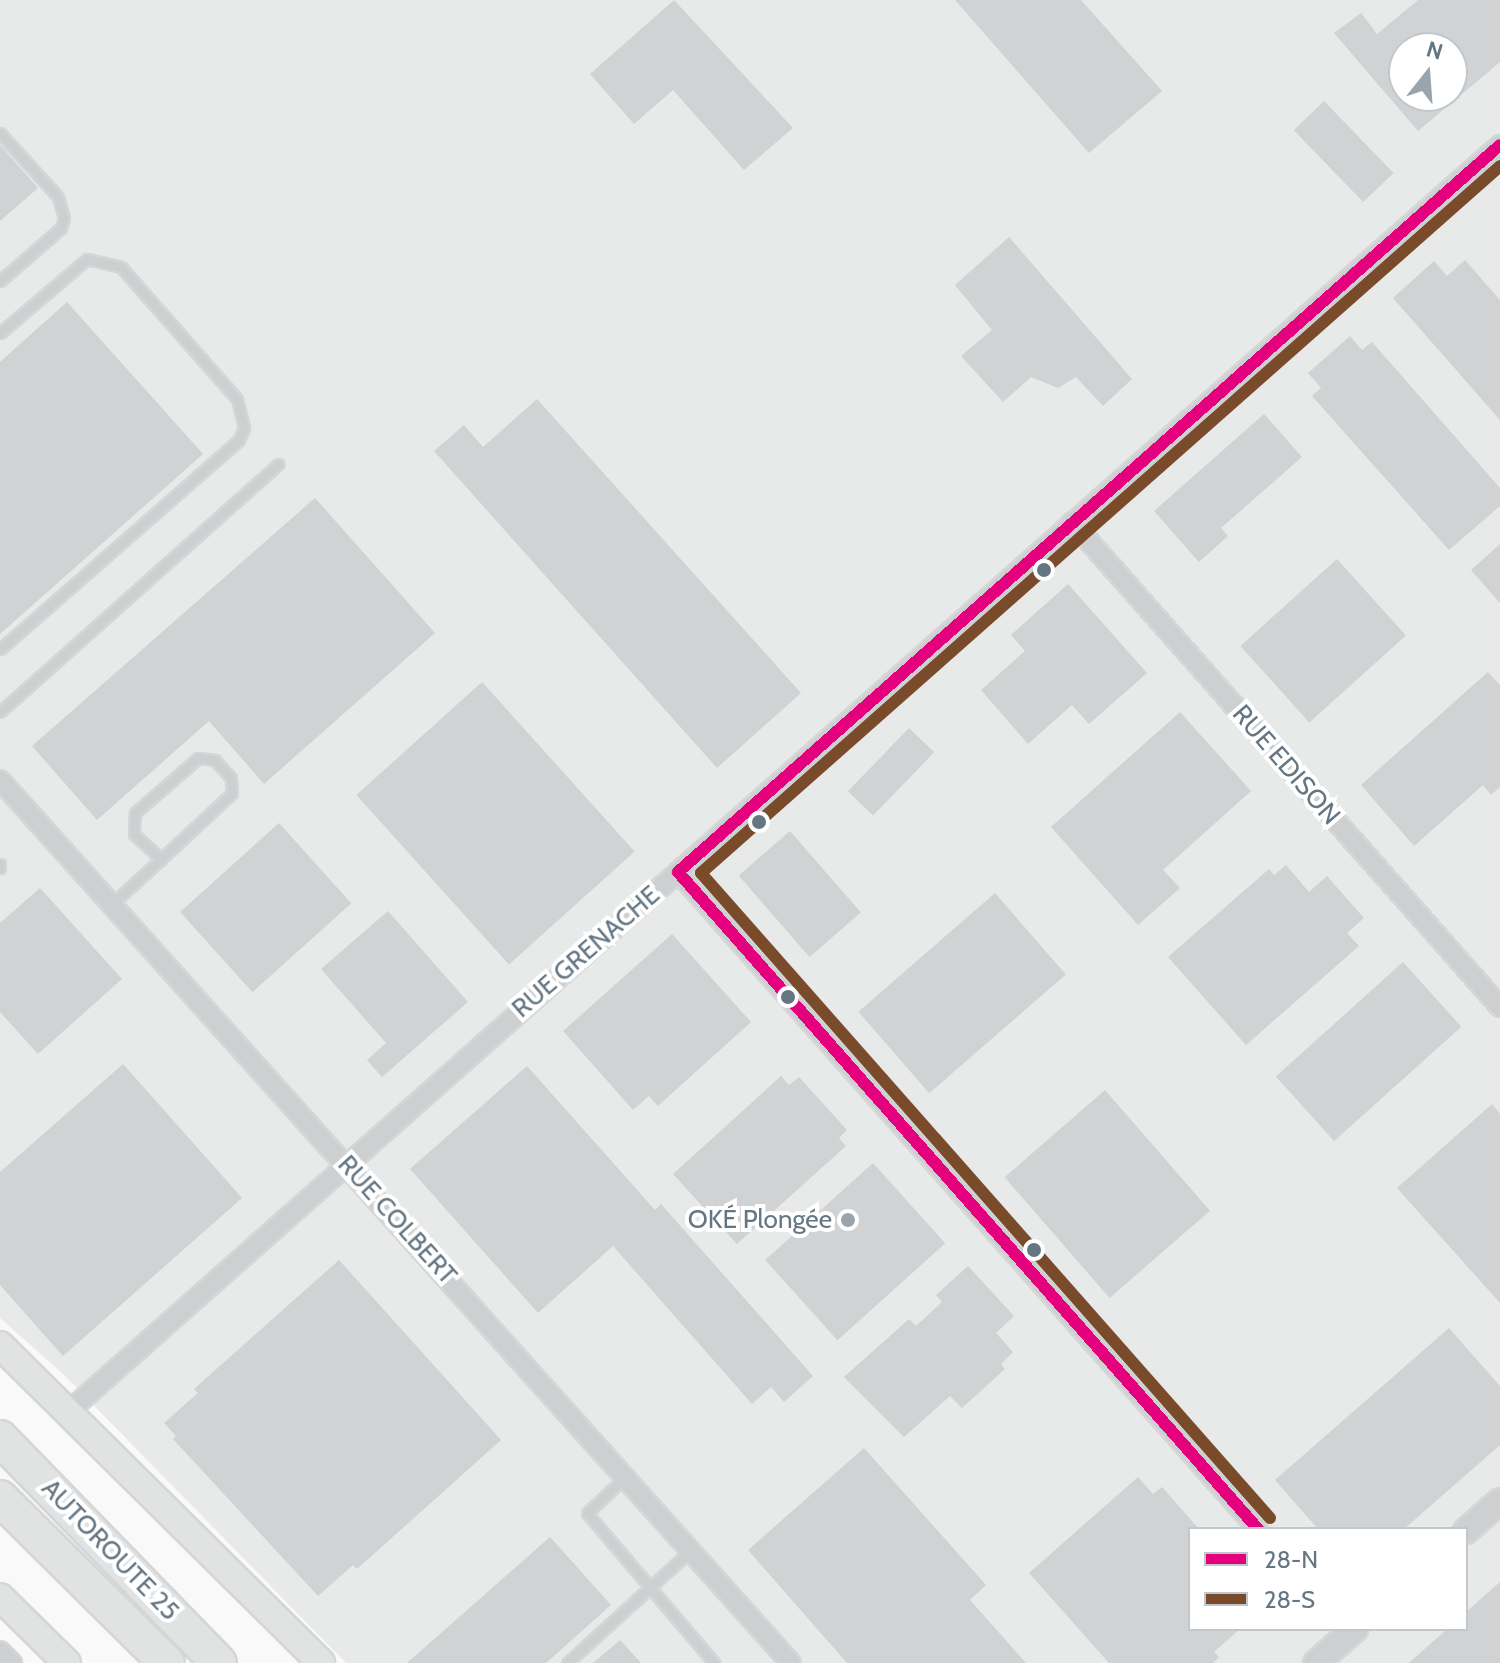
<!DOCTYPE html>
<meta charset="utf-8">
<style>
body{margin:0}
#map{position:relative;width:1500px;height:1663px;overflow:hidden;background:#f9f9f9;font-family:Cabin,sans-serif}
div>[style]{position:absolute}
.built>*{inset:0;background:#e8e9e9}
.building>*{inset:0;background:#d0d2d3;transform-origin:0 0}
.roads{filter:drop-shadow(2px 0 #d5d6d7) drop-shadow(-2px 0 #d5d6d7) drop-shadow(0 2px #d5d6d7) drop-shadow(0 -2px #d5d6d7)}
.service>*{height:9px;margin:-4.5px;padding:0 4.5px;transform-origin:4.5px;border-radius:4.5px;background:#cecfd0}
.minor>*{height:18px;margin:-9px;padding:0 9px;transform-origin:9px;border-radius:9px;background:#cecfd0}
.tertiary>*{height:24px;margin:-12px;padding:0 12px;transform-origin:12px;border-radius:12px;background:#cecfd0}
.secondary>*{height:26px;margin:-13px;padding:0 13px;transform-origin:13px;border-radius:13px;background:#e1e2e2}
.motorway>*{height:34px;margin:-17px;padding:0 17px;transform-origin:17px;border-radius:17px;background:#e1e2e2}
.bus-1>*{height:12px;margin:-6px;padding:0 6px;transform-origin:6px;border-radius:6px;background:#e5007d}
.bus-2>*{height:12px;margin:-6px;padding:0 6px;transform-origin:6px;border-radius:6px;background:#7a4b2a}
.dots>*{width:22px;height:22px;translate:-50% -50%;box-sizing:border-box;border:4px solid #fff;border-radius:50%}
span{translate:-50% -50%;white-space:nowrap;text-align:center;line-height:1.15;-webkit-text-stroke:8px #fff;paint-order:stroke}
.street-label{font-size:26px;color:#657683}
.poi-label{font-size:26px;color:#657683}
.right{translate:-100% -50%;text-align:right}
.legend{position:absolute;left:1188px;top:1527px;width:280px;height:104px;box-sizing:border-box;background:#fff;border:2px solid #c1c8cd;margin:0;padding:10px 14px;list-style:none;font-size:24px;color:#657683}
.legend li{display:flex;align-items:center;gap:16px;height:40px}
.legend b{width:40px;border:2px solid #c1c8cd}
.north{position:absolute;left:1388px;top:32px;width:80px;height:80px;box-sizing:border-box;background:#fff;border:2px solid #c1c8cd;border-radius:50%;rotate:17deg;font-size:22px;font-weight:700;line-height:32px;text-align:center;color:#657683}
.north::after{content:'';display:block;margin:auto;width:28px;height:36px;background:#99a4ac;clip-path:polygon(50% 0,100% 100%,50% 72%,0 100%)}
</style>
<div id="map">
<div class="built">
<i style="clip-path:polygon(evenodd,0 0,1500px 0,1500px 1663px,346px 1663px,63px 1374px,0 1318px,0 0,1404px 48px,1452px 48px,1452px 96px,1404px 96px,1404px 48px,0 0,1190px 1529px,1466px 1529px,1466px 1629px,1190px 1629px,1190px 1529px)"></i>
</div>
<div class="building">
<i style="clip-path:polygon(674px 0,793px 128px,744px 170px,673px 90px,634px 124px,590px 74px)"></i>
<i style="clip-path:polygon(955px 0,1081px 0,1162px 91px,1089px 153px)"></i>
<i style="clip-path:polygon(evenodd,1418px 0,1500px 0,1500px 62px,1418px 131px,1334px 33px,1361px 13px,1377px 34px,1418px 0,1404px 48px,1452px 48px,1452px 96px,1404px 96px,1404px 48px)"></i>
<i style="left:1324px;top:101px;width:100px;height:42px;rotate:46deg"></i>
<i style="clip-path:polygon(0 145px,38px 188px,0 221px)"></i>
<i style="clip-path:polygon(1009px 237px,1132px 379px,1103px 406px,1076px 377px,1058px 388px,1031px 377px,1003px 402px,961px 356px,992px 330px,955px 285px)"></i>
<i style="clip-path:polygon(1465px 260px,1500px 300px,1500px 420px,1393px 298px,1434px 261px,1447px 276px)"></i>
<i style="clip-path:polygon(67px 302px,203px 454px,0 634px,0 362px)"></i>
<i style="clip-path:polygon(1350px 336px,1362px 350px,1372px 342px,1500px 488px,1500px 506px,1449px 550px,1312px 396px,1321px 388px,1308px 373px)"></i>
<i style="clip-path:polygon(537px 399px,801px 693px,717px 768px,434px 451px,464px 425px,483px 447px)"></i>
<i style="clip-path:polygon(1264px 414px,1302px 457px,1221px 528px,1228px 536px,1199px 562px,1154px 511px)"></i>
<i style="clip-path:polygon(315px 498px,435px 633px,264px 784px,209px 721px,97px 820px,32px 746px)"></i>
<i style="clip-path:polygon(1500px 544px,1500px 603px,1471px 570px)"></i>
<i style="left:1337px;top:559px;width:103px;height:130px;rotate:48deg"></i>
<i style="clip-path:polygon(1068px 584px,1147px 673px,1089px 724px,1072px 705px,1028px 744px,981px 690px,1025px 651px,1011px 635px)"></i>
<i style="clip-path:polygon(1488px 672px,1500px 685px,1500px 787px,1491px 795px,1483px 785px,1414px 846px,1361px 785px)"></i>
<i style="left:482px;top:682px;width:228px;height:169px;rotate:48deg"></i>
<i style="clip-path:polygon(1180px 712px,1251px 791px,1163px 870px,1180px 888px,1138px 925px,1051px 827px)"></i>
<i style="left:909px;top:728px;width:35px;height:88px;rotate:44deg"></i>
<i style="left:279px;top:823px;width:108px;height:133px;rotate:48deg"></i>
<i style="left:790px;top:831px;width:108px;height:68px;rotate:49deg"></i>
<i style="clip-path:polygon(1286px 865px,1309px 892px,1327px 876px,1364px 918px,1347px 933px,1359px 946px,1246px 1045px,1168px 957px,1269px 869px,1274px 875px)"></i>
<i style="clip-path:polygon(40px 888px,122px 979px,38px 1054px,0 1012px,0 923px)"></i>
<i style="left:995px;top:893px;width:108px;height:181px;rotate:49deg"></i>
<i style="clip-path:polygon(388px 911px,468px 1002px,382px 1077px,367px 1060px,386px 1043px,321px 969px)"></i>
<i style="clip-path:polygon(672px 934px,751px 1022px,658px 1106px,649px 1096px,633px 1110px,563px 1031px)"></i>
<i style="left:1403px;top:962px;width:87px;height:171px;rotate:48deg"></i>
<i style="clip-path:polygon(123px 1064px,242px 1198px,63px 1356px,0 1285px,0 1172px)"></i>
<i style="clip-path:polygon(527px 1066px,655px 1210px,661px 1204px,813px 1376px,784px 1402px,771px 1387px,752px 1404px,613px 1246px,538px 1313px,410px 1169px)"></i>
<i style="clip-path:polygon(781px 1076px,789px 1085px,799px 1077px,847px 1130px,839px 1138px,846px 1146px,737px 1244px,673px 1174px)"></i>
<i style="left:1105px;top:1090px;width:160px;height:133px;rotate:49deg"></i>
<i style="clip-path:polygon(1492px 1104px,1500px 1114px,1500px 1303px,1397px 1188px)"></i>
<i style="left:873px;top:1163px;width:108px;height:145px;rotate:48deg"></i>
<i style="clip-path:polygon(339px 1260px,501px 1440px,357px 1569px,353px 1565px,318px 1596px,173px 1439px,176px 1436px,164px 1423px,198px 1393px,194px 1389px)"></i>
<i style="clip-path:polygon(968px 1266px,1014px 1316px,996px 1333px,1013px 1352px,1001px 1364px,1005px 1369px,962px 1408px,950px 1396px,904px 1437px,844px 1377px,909px 1319px,916px 1326px,942px 1302px,936px 1295px)"></i>
<i style="clip-path:polygon(1449px 1328px,1500px 1386px,1500px 1445px,1404px 1529px,1318px 1529px,1275px 1480px)"></i>
<i style="clip-path:polygon(864px 1448px,986px 1585px,970px 1600px,1026px 1663px,847px 1663px,748px 1550px)"></i>
<i style="clip-path:polygon(1138px 1477px,1153px 1494px,1162px 1487px,1199px 1529px,1190px 1529px,1190px 1629px,1240px 1629px,1214px 1652px,1219px 1657px,1213px 1663px,1109px 1663px,1029px 1573px)"></i>
<i style="clip-path:polygon(550px 1537px,611px 1605px,546px 1663px,407px 1663px)"></i>
<i style="clip-path:polygon(1500px 1582px,1500px 1663px,1409px 1663px,1447px 1629px,1466px 1629px,1466px 1612px)"></i>
<i style="clip-path:polygon(620px 1640px,641px 1663px,593px 1663px)"></i>
</div>
<div class="roads">
<div class="service">
<i style="left:0;top:133px;width:86px;rotate:47.8deg"></i>
<i style="left:58px;top:197px;width:22px;rotate:74deg"></i>
<i style="left:64px;top:218px;width:10px;rotate:107deg"></i>
<i style="left:61px;top:228px;width:81px;rotate:139deg"></i>
<i style="left:0;top:333px;width:114px;rotate:-40.4deg"></i>
<i style="left:87px;top:259px;width:35px;rotate:13deg"></i>
<i style="left:121px;top:267px;width:176px;rotate:48.7deg"></i>
<i style="left:237px;top:399px;width:30px;rotate:76deg"></i>
<i style="left:244px;top:428px;width:13px;rotate:113deg"></i>
<i style="left:239px;top:440px;width:317px;rotate:138.8deg"></i>
<i style="left:0;top:712px;width:373px;rotate:-41.7deg"></i>
<i style="left:0;top:864px;width:4px;rotate:90deg"></i>
<i style="left:112px;top:904px;width:67px;rotate:-42.6deg"></i>
<i style="left:161px;top:859px;width:97px;rotate:-42.9deg"></i>
<i style="left:232px;top:793px;width:15px;rotate:-94deg"></i>
<i style="left:231px;top:778px;width:24px;rotate:-132deg"></i>
<i style="left:215px;top:760px;width:17px;rotate:-173deg"></i>
<i style="left:198px;top:758px;width:84px;rotate:138.9deg"></i>
<i style="left:135px;top:813px;width:21px;rotate:93deg"></i>
<i style="left:134px;top:834px;width:37px;rotate:43deg"></i>
<i style="left:625px;top:1477px;width:52px;rotate:136.5deg"></i>
<i style="left:587px;top:1513px;width:197px;rotate:49.7deg"></i>
<i style="left:567px;top:1663px;width:168px;rotate:-42.3deg"></i>
</div>
<div class="minor">
<i style="left:1072px;top:522px;width:647px;rotate:48.57deg"></i>
<i style="left:0;top:780px;width:1185px;rotate:48.15deg"></i>
<i style="left:678px;top:872px;width:876px;rotate:48.56deg"></i>
<i style="left:69px;top:1411px;width:1911px;rotate:-41.5deg"></i>
<i style="left:0;top:1651px;width:17px;rotate:45deg"></i>
</div>
<div class="tertiary">
<i style="left:1466px;top:1531px;width:45px;rotate:-41.4deg"></i>
<i style="left:1316px;top:1663px;width:52px;rotate:-41.1deg"></i>
</div>
<div class="secondary">
<i style="left:0;top:1345px;width:452px;rotate:44.7deg"></i>
<i style="left:0;top:1597px;width:94px;rotate:44.6deg"></i>
</div>
<div class="motorway">
<i style="left:0;top:1438px;width:314px;rotate:45.8deg"></i>
<i style="left:0;top:1498px;width:235px;rotate:44.7deg"></i>
</div>
</div>
<div class="bus-1">
<i style="left:1258px;top:1529px;width:876px;rotate:-131.44deg"></i>
<i style="left:678px;top:872px;width:1097px;rotate:-41.49deg"></i>
</div>
<div class="bus-2">
<i style="left:1270px;top:1518px;width:860px;rotate:-131.42deg"></i>
<i style="left:701px;top:873px;width:1067px;rotate:-41.5deg"></i>
</div>
<div class="dots">
<i style="left:1044px;top:570px;background:#657683"></i>
<i style="left:759px;top:822px;background:#657683"></i>
<i style="left:788px;top:997px;background:#657683"></i>
<i style="left:848px;top:1220px;background:#99a4ac"></i>
<i style="left:1034px;top:1250px;background:#657683"></i>
</div>
<div class="street-label">
<span style="left:1286px;top:765px;rotate:49deg">RUE EDISON</span>
<span style="left:586px;top:952px;rotate:-41deg">RUE GRENACHE</span>
<span style="left:397px;top:1220px;rotate:48deg">RUE COLBERT</span>
<span style="left:110px;top:1550px;rotate:46deg">AUTOROUTE 25</span>
</div>
<div class="poi-label">
<span class="right" style="left:832px;top:1220px">OKÉ Plongée</span>
</div>
<ul class="legend">
<li><b style="height:10px;background:#e5007d"></b>28-N</li>
<li><b style="height:10px;background:#7a4b2a"></b>28-S</li>
</ul>
<div class="north">N</div>
</div>
